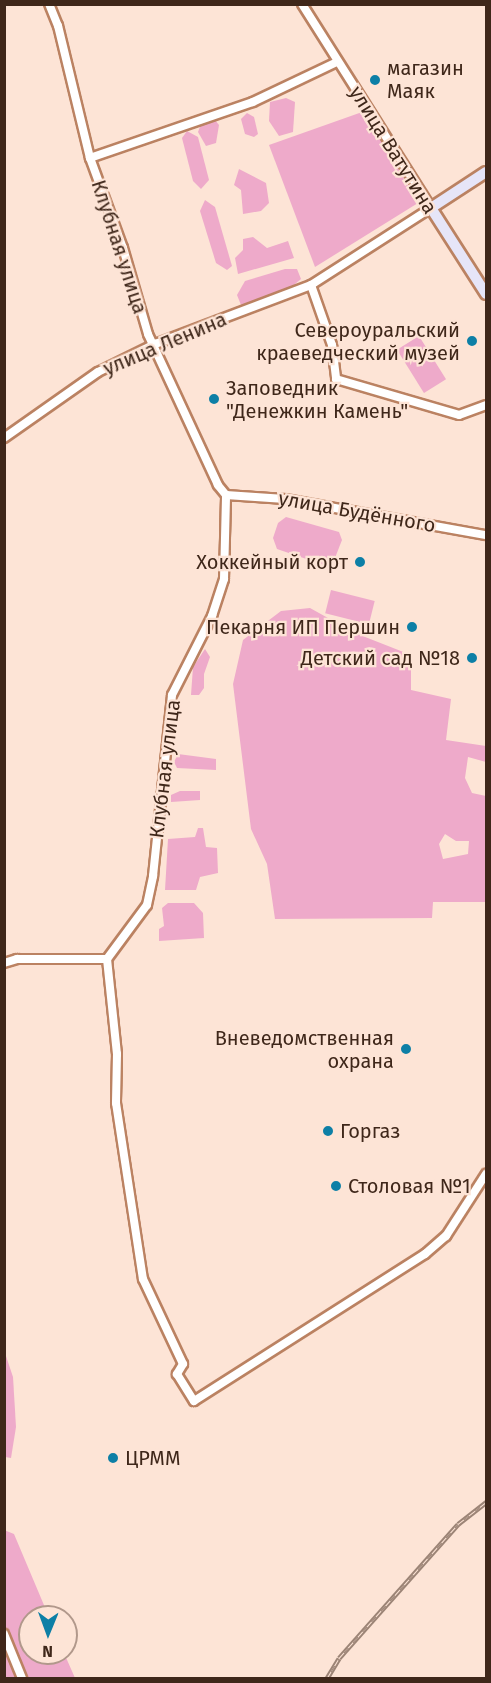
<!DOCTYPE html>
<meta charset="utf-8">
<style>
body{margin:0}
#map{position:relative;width:491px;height:1683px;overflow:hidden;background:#fde4d6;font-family:"Fira Sans",sans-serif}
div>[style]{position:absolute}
.green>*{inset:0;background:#eeaaca;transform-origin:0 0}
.roads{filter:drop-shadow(2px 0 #bb8262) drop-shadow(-2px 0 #bb8262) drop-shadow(0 2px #bb8262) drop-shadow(0 -2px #bb8262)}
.minor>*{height:8px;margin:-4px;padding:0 4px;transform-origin:4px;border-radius:4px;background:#fff}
.major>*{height:10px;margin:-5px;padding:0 5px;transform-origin:5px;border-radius:5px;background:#e6e5f8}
.rail>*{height:4.5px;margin-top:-2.25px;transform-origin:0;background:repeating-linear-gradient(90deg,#fde4d6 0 7px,#9c8476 0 14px);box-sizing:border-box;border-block:2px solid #9c8476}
.dots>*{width:16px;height:16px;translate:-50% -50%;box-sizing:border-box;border:3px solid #fde4d6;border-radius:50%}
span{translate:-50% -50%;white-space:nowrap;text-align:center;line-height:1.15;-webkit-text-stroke:4.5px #fde4d6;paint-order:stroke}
.poi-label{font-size:20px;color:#3f271a}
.left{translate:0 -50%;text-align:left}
.right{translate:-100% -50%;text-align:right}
.street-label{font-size:20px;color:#3f271a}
.frame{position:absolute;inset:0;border:6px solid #3f271a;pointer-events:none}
.north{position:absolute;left:18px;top:1605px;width:60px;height:60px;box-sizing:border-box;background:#fde4d6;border:2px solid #b1988b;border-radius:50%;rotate:181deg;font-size:16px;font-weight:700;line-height:24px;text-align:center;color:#3f271a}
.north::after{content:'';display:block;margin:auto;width:21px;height:27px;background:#0d7fa6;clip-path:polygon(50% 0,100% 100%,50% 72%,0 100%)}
</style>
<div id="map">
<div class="green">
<i style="clip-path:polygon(286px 98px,295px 102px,293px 132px,279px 136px,269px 121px,270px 102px)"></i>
<i style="clip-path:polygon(365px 111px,418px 203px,315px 267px,269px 145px)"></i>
<i style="clip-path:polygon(247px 113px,254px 117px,258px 134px,254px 137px,245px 134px,241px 119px)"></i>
<i style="clip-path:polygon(215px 120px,219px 125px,216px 143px,206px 146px,198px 132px,201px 124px)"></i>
<i style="clip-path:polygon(187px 131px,198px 137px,209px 180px,201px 189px,193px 181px,182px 138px)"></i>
<i style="clip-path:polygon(239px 169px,266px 183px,269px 203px,261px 211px,243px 214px,241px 190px,234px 185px)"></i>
<i style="clip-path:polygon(205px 200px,215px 207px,232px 266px,227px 270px,216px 263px,200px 211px)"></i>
<i style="clip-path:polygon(253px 237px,267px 248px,288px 241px,294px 258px,238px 274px,235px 258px,243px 250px,243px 239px)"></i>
<i style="clip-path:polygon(285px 269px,297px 269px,301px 279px,288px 290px,241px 305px,237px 295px,245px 281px)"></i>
<i style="left:419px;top:336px;width:51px;height:26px;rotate:58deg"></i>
<i style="clip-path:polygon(286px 517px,339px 532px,342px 540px,333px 563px,324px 565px,277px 549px,273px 538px,278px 523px)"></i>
<i style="left:331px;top:590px;width:45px;height:24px;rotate:14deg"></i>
<i style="clip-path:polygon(evenodd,310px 608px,355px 633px,411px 655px,411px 690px,451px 699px,446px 740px,486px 746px,486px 762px,468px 757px,465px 778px,472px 793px,486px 796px,486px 902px,433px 902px,432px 918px,275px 919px,267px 864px,251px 829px,233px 684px,243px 640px,281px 611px,310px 608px,445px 834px,456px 841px,469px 841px,468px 854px,443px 859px,439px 844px,445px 834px)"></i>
<i style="clip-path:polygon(205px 649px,210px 657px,204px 674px,204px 688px,199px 695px,191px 695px,193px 667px)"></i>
<i style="clip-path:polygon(178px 754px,216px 759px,216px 770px,177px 768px,174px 762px)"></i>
<i style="clip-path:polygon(180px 791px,200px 791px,200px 800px,171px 802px,171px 795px)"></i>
<i style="clip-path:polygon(198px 828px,203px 828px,206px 847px,217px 848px,218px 873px,200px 877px,196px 890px,165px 890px,168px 839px,195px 837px)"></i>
<i style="clip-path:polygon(168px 903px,194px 903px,203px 913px,204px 938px,159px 941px,159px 929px,164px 926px,162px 908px)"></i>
<i style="clip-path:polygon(4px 1350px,13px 1377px,16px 1427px,11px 1458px,5px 1457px)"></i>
<i style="clip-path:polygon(4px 1530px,14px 1534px,49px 1617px,30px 1617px,30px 1653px,64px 1653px,75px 1678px,5px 1678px)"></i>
</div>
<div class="roads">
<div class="minor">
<i style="left:90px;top:158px;width:172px;rotate:-19deg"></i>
<i style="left:253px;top:102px;width:93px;rotate:-25.5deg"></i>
<i style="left:311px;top:285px;width:64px;rotate:70.7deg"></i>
<i style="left:332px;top:345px;width:34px;rotate:83deg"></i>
<i style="left:336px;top:379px;width:128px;rotate:16.3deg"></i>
<i style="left:459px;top:415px;width:29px;rotate:-20deg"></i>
<i style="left:4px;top:438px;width:115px;rotate:-35.1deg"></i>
<i style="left:98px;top:372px;width:64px;rotate:-26.2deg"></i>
<i style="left:155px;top:344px;width:167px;rotate:-20.7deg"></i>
<i style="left:311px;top:285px;width:143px;rotate:-32.7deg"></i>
<i style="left:431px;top:208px;width:241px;rotate:-122.3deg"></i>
<i style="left:226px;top:495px;width:59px;rotate:3.9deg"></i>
<i style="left:285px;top:499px;width:204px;rotate:10.2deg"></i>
<i style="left:107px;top:959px;width:96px;rotate:84deg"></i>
<i style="left:117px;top:1054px;width:49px;rotate:91.2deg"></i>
<i style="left:116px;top:1103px;width:178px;rotate:81.3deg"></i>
<i style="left:143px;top:1279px;width:94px;rotate:64.8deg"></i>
<i style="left:183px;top:1364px;width:12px;rotate:121deg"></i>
<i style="left:177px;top:1374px;width:32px;rotate:58deg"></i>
<i style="left:194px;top:1401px;width:274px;rotate:-32.5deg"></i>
<i style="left:425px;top:1254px;width:28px;rotate:-41deg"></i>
<i style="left:446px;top:1236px;width:74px;rotate:-57.2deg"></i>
<i style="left:4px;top:963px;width:14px;rotate:-17deg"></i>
<i style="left:17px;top:959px;width:90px"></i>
<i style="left:107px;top:959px;width:67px;rotate:-53.5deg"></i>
<i style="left:147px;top:905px;width:30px;rotate:-78deg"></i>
<i style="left:153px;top:876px;width:182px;rotate:-84deg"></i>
<i style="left:172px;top:695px;width:89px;rotate:-63.1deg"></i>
<i style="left:212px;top:616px;width:39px;rotate:-72deg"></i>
<i style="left:224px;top:579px;width:84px;rotate:-88.6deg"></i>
<i style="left:226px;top:495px;width:13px;rotate:-129deg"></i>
<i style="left:218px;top:485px;width:166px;rotate:-114.9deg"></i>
<i style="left:148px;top:334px;width:90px;rotate:-106.2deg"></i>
<i style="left:123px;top:248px;width:96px;rotate:-110.1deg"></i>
<i style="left:90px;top:158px;width:136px;rotate:-103.6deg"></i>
<i style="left:58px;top:26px;width:24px;rotate:-112deg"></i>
<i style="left:4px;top:1634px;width:48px;rotate:67.8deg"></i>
</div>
<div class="major">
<i style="left:486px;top:172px;width:66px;rotate:146.8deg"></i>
<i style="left:431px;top:208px;width:102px;rotate:57.4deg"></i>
</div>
</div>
<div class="rail">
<i style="left:327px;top:1678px;width:23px;rotate:-59deg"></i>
<i style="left:339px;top:1658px;width:179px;rotate:-48.4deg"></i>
<i style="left:458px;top:1524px;width:36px;rotate:-38deg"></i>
</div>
<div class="dots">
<i style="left:375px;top:80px;background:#0d7fa6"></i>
<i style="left:472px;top:341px;background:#0d7fa6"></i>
<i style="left:214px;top:399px;background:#0d7fa6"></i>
<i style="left:360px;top:562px;background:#0d7fa6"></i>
<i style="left:412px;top:627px;background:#0d7fa6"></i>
<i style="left:472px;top:658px;background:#0d7fa6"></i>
<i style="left:406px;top:1049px;background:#0d7fa6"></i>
<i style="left:328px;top:1131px;background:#0d7fa6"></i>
<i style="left:336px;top:1186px;background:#0d7fa6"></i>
<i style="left:113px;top:1458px;background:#0d7fa6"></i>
</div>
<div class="poi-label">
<span class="left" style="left:387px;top:80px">магазин<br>Маяк</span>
<span class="right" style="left:460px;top:342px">Североуральский<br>краеведческий музей</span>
<span class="left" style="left:226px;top:400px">Заповедник<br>"Денежкин Камень"</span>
<span class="right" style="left:348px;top:562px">Хоккейный корт</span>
<span class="right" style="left:400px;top:627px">Пекарня ИП Першин</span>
<span class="right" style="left:460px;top:658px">Детский сад №18</span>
<span class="right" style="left:394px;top:1050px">Вневедомственная<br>охрана</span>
<span class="left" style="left:340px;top:1131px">Горгаз</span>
<span class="left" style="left:348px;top:1186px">Столовая №1</span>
<span class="left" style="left:125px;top:1458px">ЦРММ</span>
</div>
<div class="street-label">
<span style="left:393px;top:150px;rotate:58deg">улица Ватутина</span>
<span style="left:119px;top:247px;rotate:72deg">Клубная улица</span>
<span style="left:165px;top:344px;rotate:-23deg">улица Ленина</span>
<span style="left:357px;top:512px;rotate:10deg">улица Будённого</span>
<span style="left:165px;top:769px;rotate:-83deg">Клубная улица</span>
</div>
<div class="frame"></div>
<div class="north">N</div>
</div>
